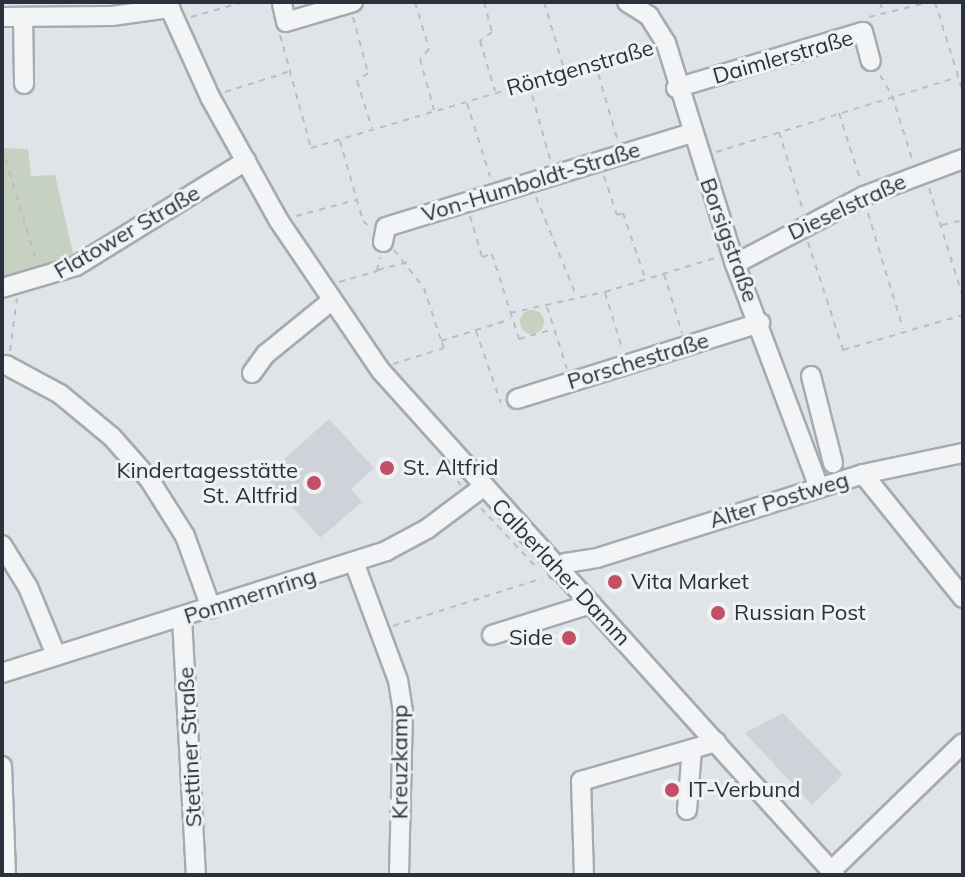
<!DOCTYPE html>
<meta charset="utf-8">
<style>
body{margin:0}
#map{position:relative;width:965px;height:877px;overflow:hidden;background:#e0e3e8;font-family:Mulish,sans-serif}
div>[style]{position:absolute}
.built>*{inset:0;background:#ced2d9}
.green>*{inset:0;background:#c6d1c2}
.round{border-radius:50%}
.path>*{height:2px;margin-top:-1px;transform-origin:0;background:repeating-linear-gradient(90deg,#babdc2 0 6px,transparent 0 12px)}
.roads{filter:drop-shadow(2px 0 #a6aab1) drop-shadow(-2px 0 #a6aab1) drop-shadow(0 2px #a6aab1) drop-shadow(0 -2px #a6aab1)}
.minor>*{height:18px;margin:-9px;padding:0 9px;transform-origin:9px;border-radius:9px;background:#f2f4f6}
.dots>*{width:22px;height:22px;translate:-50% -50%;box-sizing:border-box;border:4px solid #eff2f5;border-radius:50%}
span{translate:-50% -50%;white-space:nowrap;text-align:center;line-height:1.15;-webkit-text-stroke:6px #eff2f5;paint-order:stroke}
.street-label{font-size:22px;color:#2a313d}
.poi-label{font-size:22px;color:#2a313d}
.left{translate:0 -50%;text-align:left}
.right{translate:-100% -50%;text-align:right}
.frame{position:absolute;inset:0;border:4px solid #2a313d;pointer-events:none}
</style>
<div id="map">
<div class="built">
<i style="clip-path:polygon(329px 419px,374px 468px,351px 489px,362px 502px,320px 538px,265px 476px)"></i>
<i style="clip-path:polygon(783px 713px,843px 775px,812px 805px,745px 733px)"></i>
</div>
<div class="green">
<i style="clip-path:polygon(2px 148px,28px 149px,31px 176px,55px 175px,76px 266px,2px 288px)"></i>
<i class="round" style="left:520px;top:310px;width:24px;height:24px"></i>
</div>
<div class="path">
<i style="left:415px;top:2px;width:49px;rotate:73.4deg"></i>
<i style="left:429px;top:49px;width:13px;rotate:132deg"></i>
<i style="left:420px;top:59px;width:53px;rotate:74.6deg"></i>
<i style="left:484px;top:2px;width:31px;rotate:75deg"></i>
<i style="left:492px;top:32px;width:15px;rotate:143deg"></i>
<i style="left:480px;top:41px;width:52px;rotate:73.3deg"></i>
<i style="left:544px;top:2px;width:73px;rotate:73.3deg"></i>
<i style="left:880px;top:2px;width:10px;rotate:73deg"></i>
<i style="left:935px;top:2px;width:94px;rotate:72.7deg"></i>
<i style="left:191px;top:17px;width:51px;rotate:-15.9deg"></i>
<i style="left:353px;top:17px;width:58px;rotate:75deg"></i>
<i style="left:368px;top:73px;width:14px;rotate:144deg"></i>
<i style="left:357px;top:81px;width:49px;rotate:72.3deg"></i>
<i style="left:869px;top:17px;width:63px;rotate:-13.8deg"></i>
<i style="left:280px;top:35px;width:117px;rotate:74.7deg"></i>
<i style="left:311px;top:148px;width:352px;rotate:-16.5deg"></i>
<i style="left:595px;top:63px;width:78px;rotate:73.7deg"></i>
<i style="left:880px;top:75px;width:23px;rotate:59deg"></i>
<i style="left:892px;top:95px;width:70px;rotate:72.6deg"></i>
<i style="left:529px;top:84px;width:78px;rotate:74.4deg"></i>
<i style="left:225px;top:92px;width:66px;rotate:-17.6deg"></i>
<i style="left:467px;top:103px;width:77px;rotate:72.7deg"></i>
<i style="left:839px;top:113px;width:69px;rotate:72.3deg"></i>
<i style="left:779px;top:132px;width:82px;rotate:72.9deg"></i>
<i style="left:340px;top:141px;width:83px;rotate:74deg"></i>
<i style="left:363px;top:221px;width:11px;rotate:41deg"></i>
<i style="left:2px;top:148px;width:120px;rotate:73.1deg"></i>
<i style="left:716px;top:152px;width:254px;rotate:-17.2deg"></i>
<i style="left:604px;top:176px;width:41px;rotate:71.6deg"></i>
<i style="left:617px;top:215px;width:6px;rotate:-18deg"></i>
<i style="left:623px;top:213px;width:69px;rotate:71.3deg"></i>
<i style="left:929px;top:188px;width:114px;rotate:72.7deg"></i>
<i style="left:536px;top:197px;width:106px;rotate:67.8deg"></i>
<i style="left:868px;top:213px;width:121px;rotate:73.2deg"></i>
<i style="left:296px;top:216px;width:62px;rotate:-14.9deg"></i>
<i style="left:470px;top:216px;width:43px;rotate:73.7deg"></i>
<i style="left:482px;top:257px;width:10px;rotate:-17deg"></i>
<i style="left:492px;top:254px;width:89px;rotate:72.4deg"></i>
<i style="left:519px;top:339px;width:35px;rotate:-16deg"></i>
<i style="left:942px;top:225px;width:22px;rotate:-13deg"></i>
<i style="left:808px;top:242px;width:114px;rotate:72deg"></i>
<i style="left:843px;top:350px;width:125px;rotate:-16.3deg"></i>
<i style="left:394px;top:250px;width:48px;rotate:51.7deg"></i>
<i style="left:424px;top:288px;width:55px;rotate:71.9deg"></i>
<i style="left:378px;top:270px;width:30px;rotate:-15deg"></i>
<i style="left:664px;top:274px;width:62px;rotate:73deg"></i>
<i style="left:339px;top:282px;width:40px;rotate:-16deg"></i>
<i style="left:377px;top:271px;width:14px;rotate:-78deg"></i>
<i style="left:605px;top:293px;width:58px;rotate:72.8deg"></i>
<i style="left:547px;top:307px;width:65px;rotate:72.1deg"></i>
<i style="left:510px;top:313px;width:97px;rotate:-12.5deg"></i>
<i style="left:605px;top:292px;width:115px;rotate:-17.2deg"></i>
<i style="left:476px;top:331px;width:76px;rotate:70.9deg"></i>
<i style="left:10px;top:351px;width:53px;rotate:-82.5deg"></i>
<i style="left:393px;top:364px;width:53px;rotate:-17.4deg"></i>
<i style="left:444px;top:348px;width:8px;rotate:-113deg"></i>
<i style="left:441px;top:341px;width:73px;rotate:-17.4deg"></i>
<i style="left:450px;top:472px;width:17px;rotate:50deg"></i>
<i style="left:481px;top:508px;width:82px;rotate:47deg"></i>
<i style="left:393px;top:626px;width:157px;rotate:-17.7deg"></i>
</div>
<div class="roads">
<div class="minor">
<i style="left:167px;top:2px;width:104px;rotate:65.6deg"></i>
<i style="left:210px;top:97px;width:142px;rotate:60.9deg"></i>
<i style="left:279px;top:221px;width:181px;rotate:55.8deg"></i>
<i style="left:381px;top:371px;width:678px;rotate:47.99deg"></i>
<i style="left:627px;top:2px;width:26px;rotate:32deg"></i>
<i style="left:649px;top:16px;width:32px;rotate:58deg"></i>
<i style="left:666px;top:43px;width:232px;rotate:72.7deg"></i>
<i style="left:735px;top:264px;width:239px;rotate:69.4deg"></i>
<i style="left:282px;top:4px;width:18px;rotate:77deg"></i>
<i style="left:286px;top:22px;width:70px;rotate:-16.6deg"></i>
<i style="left:2px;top:17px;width:110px;rotate:-0.5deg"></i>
<i style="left:112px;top:16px;width:59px;rotate:-7.9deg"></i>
<i style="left:23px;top:17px;width:67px;rotate:89.1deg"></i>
<i style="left:676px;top:88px;width:195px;rotate:-16.7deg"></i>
<i style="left:863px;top:32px;width:30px;rotate:75deg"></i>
<i style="left:383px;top:242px;width:15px;rotate:-79deg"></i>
<i style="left:386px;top:227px;width:319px;rotate:-17.1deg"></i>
<i style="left:735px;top:264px;width:146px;rotate:-27.8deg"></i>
<i style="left:864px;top:196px;width:106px;rotate:-20.5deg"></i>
<i style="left:2px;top:288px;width:77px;rotate:-16.6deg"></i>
<i style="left:76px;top:266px;width:200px;rotate:-31.7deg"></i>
<i style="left:6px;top:365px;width:61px;rotate:28.2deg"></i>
<i style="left:60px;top:394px;width:67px;rotate:39.6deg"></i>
<i style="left:112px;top:437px;width:56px;rotate:48.6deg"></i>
<i style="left:149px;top:479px;width:67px;rotate:57.7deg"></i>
<i style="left:185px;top:536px;width:77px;rotate:70.1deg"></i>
<i style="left:252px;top:373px;width:24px;rotate:-54deg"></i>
<i style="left:266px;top:354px;width:82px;rotate:-39.1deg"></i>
<i style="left:811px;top:376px;width:90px;rotate:75.8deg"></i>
<i style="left:517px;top:399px;width:255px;rotate:-17.4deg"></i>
<i style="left:863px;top:474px;width:159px;rotate:51.1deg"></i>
<i style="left:2px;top:545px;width:49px;rotate:58.2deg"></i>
<i style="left:28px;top:587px;width:74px;rotate:67.6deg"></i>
<i style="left:354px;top:562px;width:126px;rotate:69.6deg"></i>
<i style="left:398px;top:680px;width:31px;rotate:81deg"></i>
<i style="left:403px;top:711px;width:164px;rotate:91.4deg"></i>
<i style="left:558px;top:570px;width:11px;rotate:-41deg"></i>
<i style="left:566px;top:563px;width:31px;rotate:-9deg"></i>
<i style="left:597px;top:558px;width:279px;rotate:-17.5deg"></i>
<i style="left:863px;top:474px;width:102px;rotate:-11.9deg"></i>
<i style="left:182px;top:618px;width:257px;rotate:86.9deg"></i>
<i style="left:492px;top:635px;width:104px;rotate:-17.4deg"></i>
<i style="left:2px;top:673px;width:403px;rotate:-17.6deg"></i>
<i style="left:386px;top:551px;width:47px;rotate:-28.2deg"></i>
<i style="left:427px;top:529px;width:70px;rotate:-36.9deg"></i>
<i style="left:2px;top:766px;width:109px;rotate:87.9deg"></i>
<i style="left:687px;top:810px;width:61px;rotate:-85.3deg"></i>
<i style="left:832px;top:870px;width:182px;rotate:-44.1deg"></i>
<i style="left:584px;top:875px;width:94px;rotate:-91.8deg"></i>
<i style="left:581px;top:781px;width:141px;rotate:-16.1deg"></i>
</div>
</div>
<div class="dots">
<i style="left:387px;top:468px;background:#c24f63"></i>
<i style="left:314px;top:483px;background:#c24f63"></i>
<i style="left:615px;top:582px;background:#c24f63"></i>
<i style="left:718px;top:613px;background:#c24f63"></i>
<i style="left:569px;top:638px;background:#c24f63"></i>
<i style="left:672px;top:790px;background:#c24f63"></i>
</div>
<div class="street-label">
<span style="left:783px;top:57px;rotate:-16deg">Daimlerstraße</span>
<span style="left:580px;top:68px;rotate:-16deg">Röntgenstraße</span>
<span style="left:531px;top:182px;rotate:-17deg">Von-Humboldt-Straße</span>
<span style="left:847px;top:207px;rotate:-25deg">Dieselstraße</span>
<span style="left:127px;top:232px;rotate:-30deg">Flatower Straße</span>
<span style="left:729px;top:240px;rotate:70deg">Borsigstraße</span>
<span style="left:638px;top:361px;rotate:-17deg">Porschestraße</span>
<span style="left:779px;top:500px;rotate:-17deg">Alter Postweg</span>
<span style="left:561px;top:572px;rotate:47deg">Calberlaher Damm</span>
<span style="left:250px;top:596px;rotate:-18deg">Pommernring</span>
<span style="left:190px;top:747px;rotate:-93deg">Stettiner Straße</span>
<span style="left:400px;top:762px;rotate:-90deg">Kreuzkamp</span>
</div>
<div class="poi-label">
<span class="left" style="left:403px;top:468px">St. Altfrid</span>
<span class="right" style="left:298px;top:483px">Kindertagesstätte<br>St. Altfrid</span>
<span class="left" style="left:631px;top:582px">Vita Market</span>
<span class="left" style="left:734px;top:613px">Russian Post</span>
<span class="right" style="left:553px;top:638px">Side</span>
<span class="left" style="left:688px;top:790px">IT-Verbund</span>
</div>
<div class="frame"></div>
</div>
